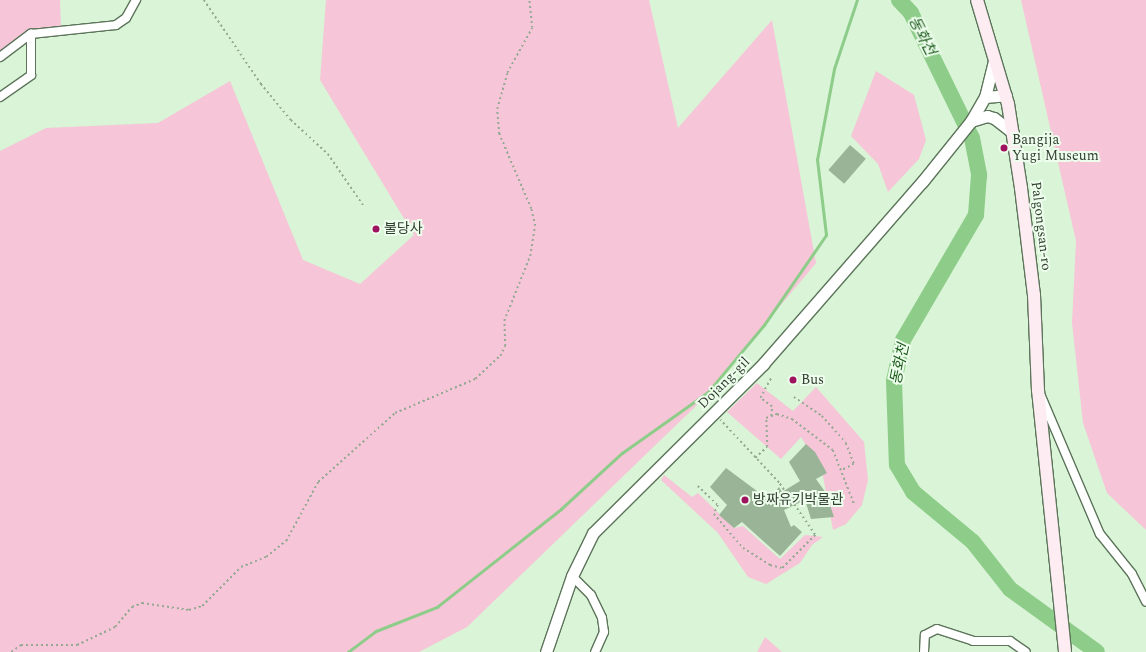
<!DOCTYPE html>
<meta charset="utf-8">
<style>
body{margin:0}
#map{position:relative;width:1146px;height:652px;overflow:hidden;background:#d9f4d6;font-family:Spectral,"Noto Sans KR",serif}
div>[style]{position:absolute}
.green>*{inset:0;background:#f6c5d7}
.stream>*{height:2.5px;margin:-1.25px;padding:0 1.25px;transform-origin:1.25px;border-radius:1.25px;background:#8ecd89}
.river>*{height:16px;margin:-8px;padding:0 8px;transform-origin:8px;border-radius:8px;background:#8ecd89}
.building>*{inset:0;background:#9ab498;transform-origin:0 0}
.path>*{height:1.5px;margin-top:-0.75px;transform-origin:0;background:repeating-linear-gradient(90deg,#95a993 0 2px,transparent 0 5px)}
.roads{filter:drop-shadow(1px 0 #5c745a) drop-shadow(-1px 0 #5c745a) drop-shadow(0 1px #5c745a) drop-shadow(0 -1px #5c745a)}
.minor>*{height:8px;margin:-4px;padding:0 4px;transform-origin:4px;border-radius:4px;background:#fff}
.tertiary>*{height:11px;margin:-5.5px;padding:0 5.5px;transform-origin:5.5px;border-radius:5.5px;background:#fff}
.secondary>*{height:12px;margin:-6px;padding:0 6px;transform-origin:6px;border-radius:6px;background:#fdecf2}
.dots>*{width:11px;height:11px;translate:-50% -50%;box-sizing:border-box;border:2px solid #edfeec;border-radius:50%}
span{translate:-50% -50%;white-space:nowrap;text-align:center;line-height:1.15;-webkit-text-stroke:4px #edfeec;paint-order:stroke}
.poi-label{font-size:14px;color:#343f33}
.left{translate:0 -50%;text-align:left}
.street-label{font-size:14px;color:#343f33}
.water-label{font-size:15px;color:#1d5b1c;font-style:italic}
</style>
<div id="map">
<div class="green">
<i style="clip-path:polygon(0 0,60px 0,61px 29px,0 54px)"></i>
<i style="clip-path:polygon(326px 0,649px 0,678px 128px,772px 20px,816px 263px,699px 403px,467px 627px,419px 652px,0 652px,0 151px,46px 128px,158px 123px,230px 81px,303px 260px,360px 284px,414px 235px,320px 80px)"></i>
<i style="clip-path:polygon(1021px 0,1146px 0,1146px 530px,1107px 493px,1083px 423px,1072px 323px,1076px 241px)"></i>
<i style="clip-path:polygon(876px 71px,914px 95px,926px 140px,919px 159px,888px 192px,878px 164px,851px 136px)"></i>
<i style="clip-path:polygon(757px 383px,793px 411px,816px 387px,864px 442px,868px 480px,862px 505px,846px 524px,833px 530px,822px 471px,801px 437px,781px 459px,727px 412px)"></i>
<i style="clip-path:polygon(664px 475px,692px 497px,698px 493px,734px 528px,743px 526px,780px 559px,805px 535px,823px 537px,812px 545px,800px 563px,766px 584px,748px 577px,718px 533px,661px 480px)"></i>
<i style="clip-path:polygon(765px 637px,782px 652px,757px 652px)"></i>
</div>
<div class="stream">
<i style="left:348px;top:652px;width:35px;rotate:-37deg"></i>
<i style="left:376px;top:631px;width:66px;rotate:-21.5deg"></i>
<i style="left:437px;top:607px;width:158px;rotate:-38.3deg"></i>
<i style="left:561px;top:509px;width:83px;rotate:-42.6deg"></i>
<i style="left:622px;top:453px;width:105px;rotate:-35.3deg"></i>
<i style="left:708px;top:392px;width:87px;rotate:-50.1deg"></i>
<i style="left:764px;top:325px;width:109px;rotate:-55.4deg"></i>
<i style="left:826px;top:235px;width:76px;rotate:-96.8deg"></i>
<i style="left:817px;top:160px;width:93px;rotate:-79.4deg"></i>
<i style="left:834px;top:69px;width:73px;rotate:-71.6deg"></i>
</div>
<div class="river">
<i style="left:899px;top:0;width:18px;rotate:47deg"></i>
<i style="left:911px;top:13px;width:139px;rotate:64deg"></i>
<i style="left:972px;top:138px;width:38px;rotate:79deg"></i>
<i style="left:979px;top:175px;width:40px;rotate:94.3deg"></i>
<i style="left:976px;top:215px;width:145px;rotate:120.3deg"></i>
<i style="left:903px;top:340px;width:42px;rotate:102.4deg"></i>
<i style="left:894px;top:381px;width:84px;rotate:88deg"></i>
<i style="left:897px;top:465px;width:31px;rotate:59deg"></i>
<i style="left:913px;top:492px;width:78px;rotate:39.8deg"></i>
<i style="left:973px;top:542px;width:60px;rotate:51.8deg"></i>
<i style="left:1010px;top:589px;width:107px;rotate:35.9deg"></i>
</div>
<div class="building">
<i style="left:850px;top:145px;width:21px;height:33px;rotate:41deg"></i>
<i style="clip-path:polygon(806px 444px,815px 452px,827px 473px,816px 479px,826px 493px,834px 517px,811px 519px,805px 500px,784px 510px,791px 527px,794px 525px,802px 532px,780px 556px,742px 522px,734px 528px,719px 515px,727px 505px,710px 487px,726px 468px,769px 500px,779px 487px,782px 492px,800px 481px,789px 462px)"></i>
</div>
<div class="path">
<i style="left:204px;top:0;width:102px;rotate:55.8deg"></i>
<i style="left:261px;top:84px;width:47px;rotate:50.2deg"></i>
<i style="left:291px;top:120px;width:50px;rotate:42.6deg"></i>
<i style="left:328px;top:154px;width:62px;rotate:55.5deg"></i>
<i style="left:794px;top:397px;width:34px;rotate:34deg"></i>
<i style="left:822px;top:416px;width:36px;rotate:48deg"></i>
<i style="left:846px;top:443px;width:22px;rotate:69deg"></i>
<i style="left:854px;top:464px;width:15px;rotate:152deg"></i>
<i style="left:771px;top:416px;width:9px;rotate:-84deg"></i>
<i style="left:772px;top:407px;width:15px;rotate:-143deg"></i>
<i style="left:760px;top:398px;width:23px;rotate:-61deg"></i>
<i style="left:755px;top:458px;width:16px;rotate:-43deg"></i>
<i style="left:767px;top:447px;width:29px;rotate:-92deg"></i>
<i style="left:766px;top:418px;width:12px;rotate:-20deg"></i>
<i style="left:777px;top:414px;width:16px;rotate:18deg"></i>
<i style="left:792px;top:419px;width:51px;rotate:37.1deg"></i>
<i style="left:833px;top:450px;width:60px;rotate:68.6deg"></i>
<i style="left:698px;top:486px;width:28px;rotate:44deg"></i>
<i style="left:718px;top:505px;width:10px;rotate:114deg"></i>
<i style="left:714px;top:514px;width:45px;rotate:49.5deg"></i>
<i style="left:743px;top:548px;width:32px;rotate:32deg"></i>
<i style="left:770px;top:565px;width:12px;rotate:14deg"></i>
<i style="left:782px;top:568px;width:47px;rotate:-45deg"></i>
<i style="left:815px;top:535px;width:63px;rotate:-124.7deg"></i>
<i style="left:779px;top:483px;width:86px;rotate:-133.1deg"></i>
<i style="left:11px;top:652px;width:12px;rotate:-35deg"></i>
<i style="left:21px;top:645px;width:56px"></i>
<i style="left:77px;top:645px;width:42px;rotate:-25.3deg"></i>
<i style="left:115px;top:627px;width:26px;rotate:-50deg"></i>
<i style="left:132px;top:607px;width:11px;rotate:-22deg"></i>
<i style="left:142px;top:603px;width:48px;rotate:8.5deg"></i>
<i style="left:189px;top:610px;width:14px;rotate:-17deg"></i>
<i style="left:202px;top:606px;width:55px;rotate:-45deg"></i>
<i style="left:241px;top:567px;width:27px;rotate:-22deg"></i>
<i style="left:266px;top:557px;width:26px;rotate:-39deg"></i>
<i style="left:286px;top:541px;width:67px;rotate:-61.5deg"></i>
<i style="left:318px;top:482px;width:103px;rotate:-41.9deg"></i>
<i style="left:395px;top:413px;width:87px;rotate:-23deg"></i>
<i style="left:475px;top:379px;width:34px;rotate:-43deg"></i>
<i style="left:500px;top:356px;width:11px;rotate:-63deg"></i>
<i style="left:505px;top:346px;width:25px;rotate:-92deg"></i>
<i style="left:504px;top:321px;width:70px;rotate:-68.2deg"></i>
<i style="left:530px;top:256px;width:30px;rotate:-81deg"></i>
<i style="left:535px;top:226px;width:17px;rotate:-103deg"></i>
<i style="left:531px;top:209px;width:82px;rotate:-113.1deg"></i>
<i style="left:499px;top:134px;width:25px;rotate:-95deg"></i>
<i style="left:497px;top:109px;width:37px;rotate:-74deg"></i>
<i style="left:507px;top:73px;width:51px;rotate:-60.9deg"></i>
<i style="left:532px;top:28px;width:28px;rotate:-96deg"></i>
</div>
<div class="roads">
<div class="minor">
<i style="left:0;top:57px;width:39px;rotate:-37deg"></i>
<i style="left:31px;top:34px;width:85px;rotate:-6deg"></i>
<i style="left:116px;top:25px;width:12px;rotate:-35deg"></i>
<i style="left:126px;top:18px;width:21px;rotate:-61deg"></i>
<i style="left:0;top:97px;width:38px;rotate:-35deg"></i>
<i style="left:31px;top:75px;width:41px;rotate:-90deg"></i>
<i style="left:1041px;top:396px;width:150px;rotate:66.9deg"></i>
<i style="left:1100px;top:534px;width:51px;rotate:51.3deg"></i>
<i style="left:1132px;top:574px;width:31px;rotate:63deg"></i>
<i style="left:572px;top:576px;width:27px;rotate:45deg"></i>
<i style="left:591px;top:595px;width:25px;rotate:64deg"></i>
<i style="left:602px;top:618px;width:14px;rotate:82deg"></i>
<i style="left:604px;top:632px;width:22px;rotate:114deg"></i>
<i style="left:924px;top:652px;width:17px;rotate:-87deg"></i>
<i style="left:925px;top:635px;width:13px;rotate:-27deg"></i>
<i style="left:937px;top:629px;width:38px;rotate:18deg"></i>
<i style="left:973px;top:641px;width:37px"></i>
<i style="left:1010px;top:641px;width:19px;rotate:35deg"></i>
</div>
<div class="tertiary">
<i style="left:985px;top:97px;width:38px;rotate:-76deg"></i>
<i style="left:971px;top:121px;width:17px;rotate:-17deg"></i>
<i style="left:987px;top:116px;width:7px;rotate:16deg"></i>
<i style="left:994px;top:118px;width:24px;rotate:38deg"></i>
<i style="left:546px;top:652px;width:80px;rotate:-71.1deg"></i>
<i style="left:572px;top:576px;width:48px;rotate:-64deg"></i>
<i style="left:593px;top:533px;width:240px;rotate:-44.8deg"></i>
<i style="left:763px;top:364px;width:242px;rotate:-48.9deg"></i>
<i style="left:922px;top:182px;width:78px;rotate:-51.2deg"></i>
<i style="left:971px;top:121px;width:28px;rotate:-60deg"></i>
<i style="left:985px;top:97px;width:21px;rotate:-5deg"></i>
</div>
<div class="secondary">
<i style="left:977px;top:0;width:109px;rotate:73.4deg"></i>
<i style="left:1008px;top:104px;width:85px;rotate:81.2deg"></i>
<i style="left:1021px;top:188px;width:108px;rotate:83.1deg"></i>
<i style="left:1034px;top:295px;width:95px;rotate:87.6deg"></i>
<i style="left:1038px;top:390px;width:263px;rotate:84.1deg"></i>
</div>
</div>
<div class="dots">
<i style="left:1004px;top:148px;background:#9e125f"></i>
<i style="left:376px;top:229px;background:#9e125f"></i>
<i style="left:793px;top:380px;background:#9e125f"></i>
<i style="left:745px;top:500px;background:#9e125f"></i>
</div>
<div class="poi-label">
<span class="left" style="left:1012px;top:148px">Bangija<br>Yugi Museum</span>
<span class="left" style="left:384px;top:229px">불당사</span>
<span class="left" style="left:801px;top:380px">Bus</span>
<span class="left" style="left:753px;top:500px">방짜유기박물관</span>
</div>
<div class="street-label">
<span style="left:1041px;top:226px;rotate:83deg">Palgongsan-ro</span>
<span style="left:724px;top:383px;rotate:-45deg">Dojang-gil</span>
</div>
<div class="water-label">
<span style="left:922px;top:36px;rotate:63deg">동화천</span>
<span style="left:900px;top:364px;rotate:-78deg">동화천</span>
</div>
</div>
